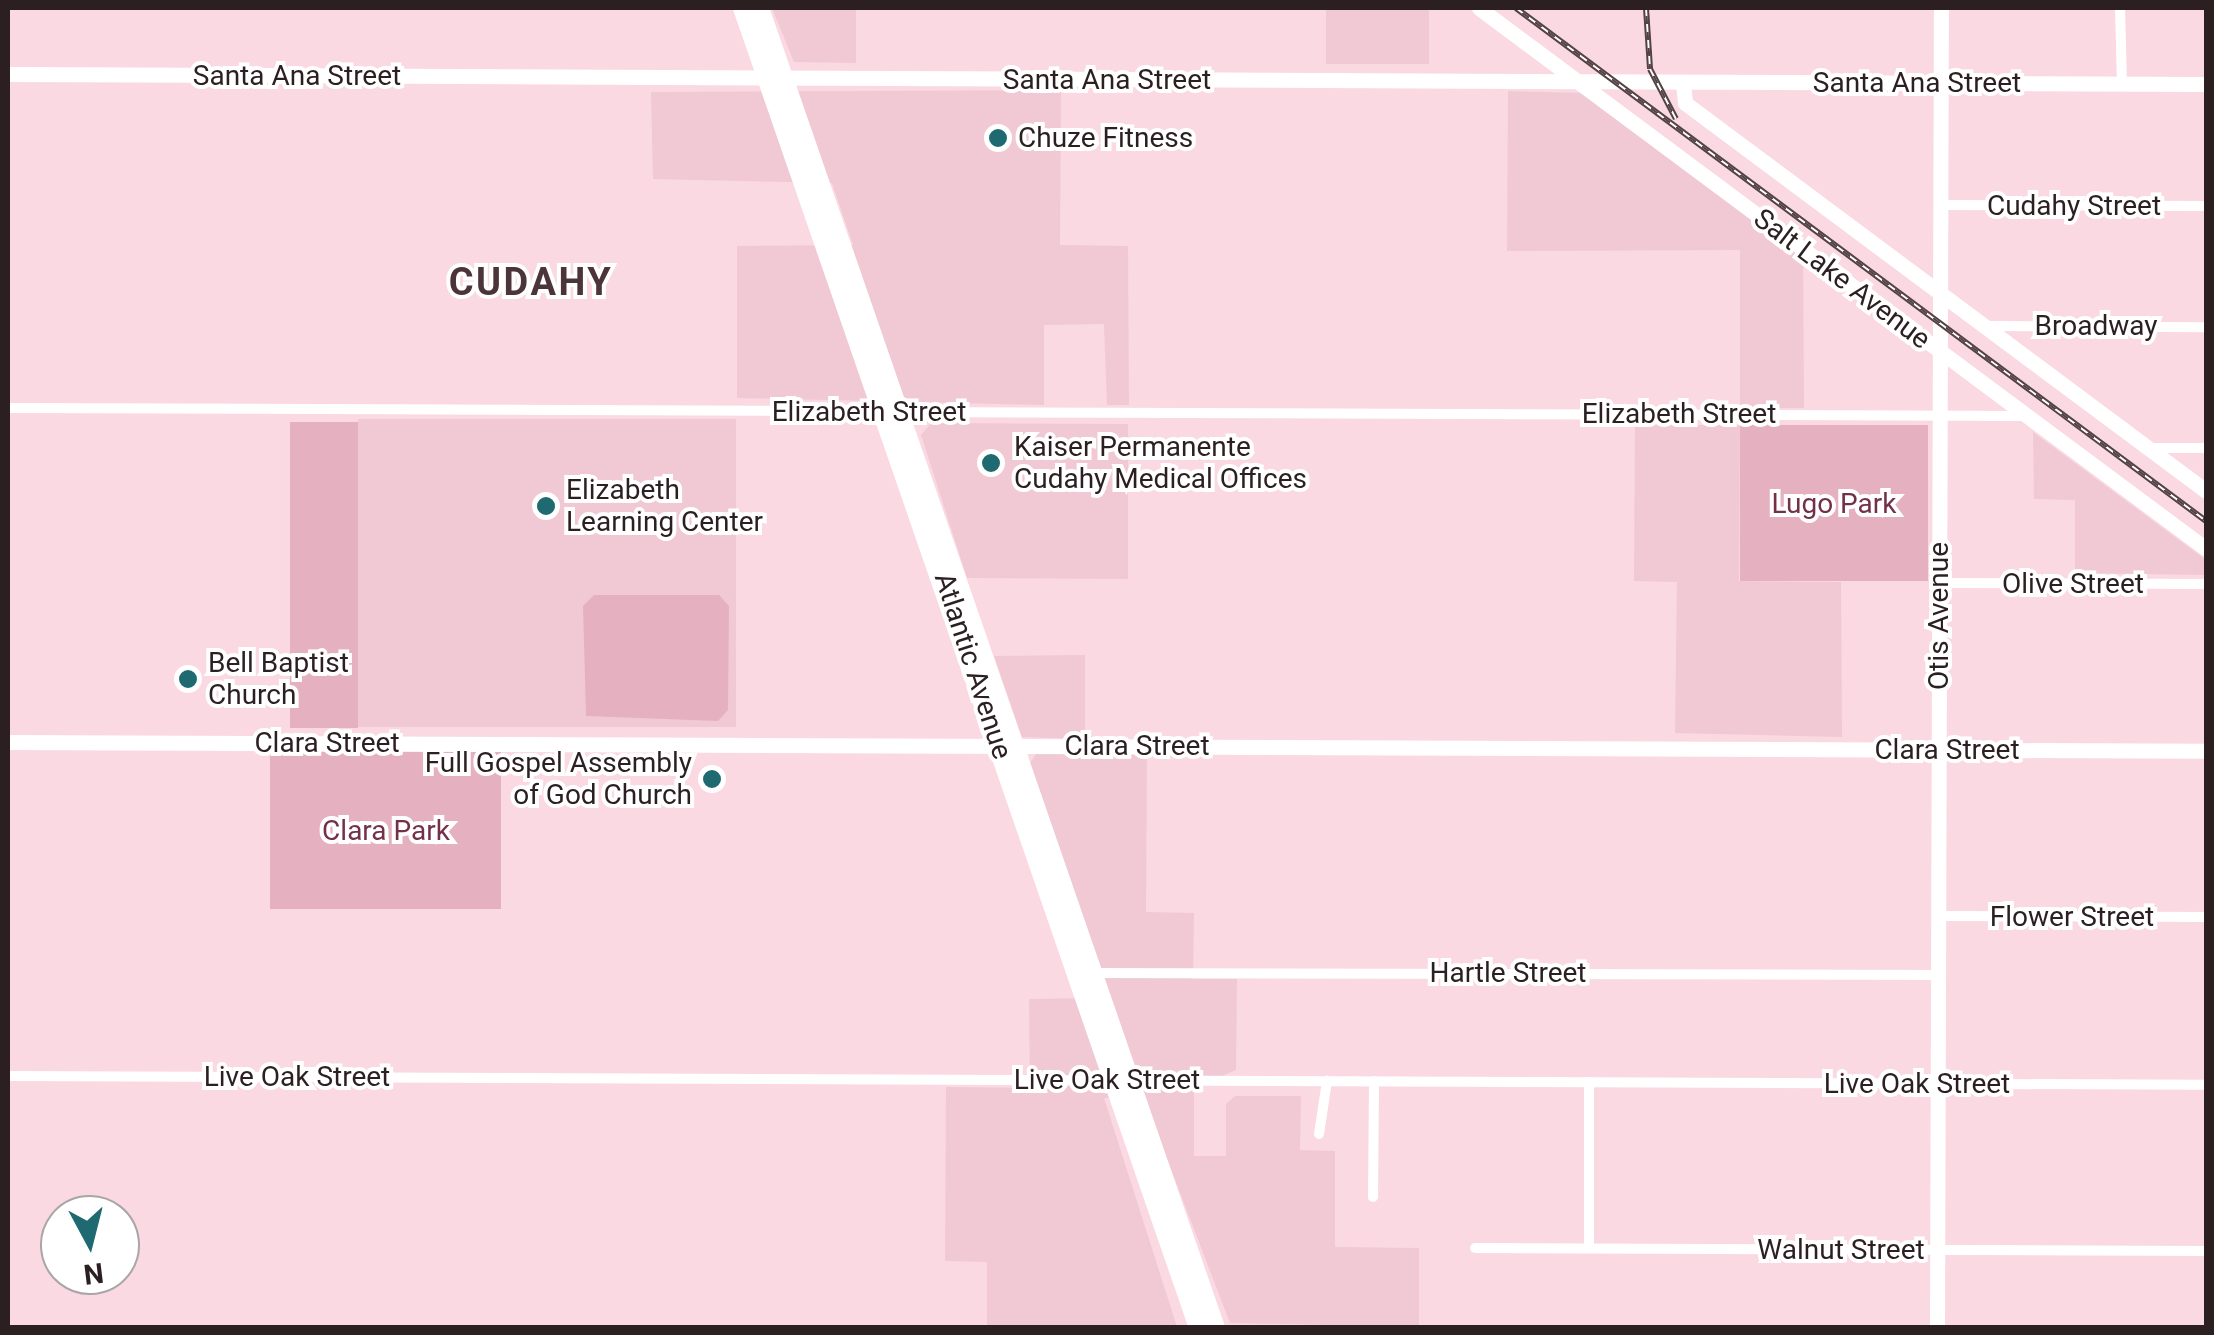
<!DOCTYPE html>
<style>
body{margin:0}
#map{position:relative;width:2214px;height:1335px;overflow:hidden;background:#fad9e2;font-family:Roboto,sans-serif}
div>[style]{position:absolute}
.built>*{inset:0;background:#f0c9d4;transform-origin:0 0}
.green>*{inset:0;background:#e5b0c0;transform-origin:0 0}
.street>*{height:10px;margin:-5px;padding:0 5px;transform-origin:5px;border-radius:5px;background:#fff}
.secondary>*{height:15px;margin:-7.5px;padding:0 7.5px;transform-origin:7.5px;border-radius:7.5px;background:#fff}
.primary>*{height:18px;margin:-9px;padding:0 9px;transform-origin:9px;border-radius:9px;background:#fff}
.rail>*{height:6px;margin-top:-3px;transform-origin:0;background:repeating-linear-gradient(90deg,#fff 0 8px,#524246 0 16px);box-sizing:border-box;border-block:2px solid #524246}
.dots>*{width:28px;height:28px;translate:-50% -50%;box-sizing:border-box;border:5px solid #fff;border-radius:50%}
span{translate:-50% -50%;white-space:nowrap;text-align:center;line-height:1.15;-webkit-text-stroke:8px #fff;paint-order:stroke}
.street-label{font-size:28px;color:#2b1f22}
.poi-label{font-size:28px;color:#2b1f22}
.left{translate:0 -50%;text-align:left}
.right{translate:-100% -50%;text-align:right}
.park-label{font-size:28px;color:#733149}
.district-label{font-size:38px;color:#4c343b;font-weight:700;letter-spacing:2.5px}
.frame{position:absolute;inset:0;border:10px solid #2b1f22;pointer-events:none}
.north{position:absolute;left:40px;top:1195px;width:100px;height:100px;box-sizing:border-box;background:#fff;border:2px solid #aaa5a7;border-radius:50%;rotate:173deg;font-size:28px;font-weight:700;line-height:40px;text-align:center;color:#2b1f22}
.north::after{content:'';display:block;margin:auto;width:35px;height:45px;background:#1e6a70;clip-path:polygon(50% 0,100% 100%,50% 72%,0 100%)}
</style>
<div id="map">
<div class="built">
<i style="clip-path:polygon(772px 8px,856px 8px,856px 63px,794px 62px)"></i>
<i style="left:1326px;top:8px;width:103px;height:56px"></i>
<i style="clip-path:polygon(1061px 90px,1060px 245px,1128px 246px,1129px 405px,1107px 405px,1104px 324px,1044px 325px,1044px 405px,737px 398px,737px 246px,853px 245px,832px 183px,653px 179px,651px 92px)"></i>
<i style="clip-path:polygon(1508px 91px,1582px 93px,1803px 256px,1804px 408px,1740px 408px,1740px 250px,1507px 251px)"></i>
<i style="left:358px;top:419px;width:378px;height:308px"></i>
<i style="clip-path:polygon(931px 423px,1128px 424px,1128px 579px,967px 578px,921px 435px)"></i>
<i style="clip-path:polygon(1635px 425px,1740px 425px,1739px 581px,1841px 582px,1842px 737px,1675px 733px,1677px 582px,1634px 581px)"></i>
<i style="clip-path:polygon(2033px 432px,2206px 560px,2206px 575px,2075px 573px,2075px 500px,2034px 499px)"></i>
<i style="clip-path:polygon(1085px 655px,1085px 739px,1022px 737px,994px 656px)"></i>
<i style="clip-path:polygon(1036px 754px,1147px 754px,1146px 912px,1194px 913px,1193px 979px,1237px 979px,1236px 1070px,1194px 1088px,1194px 1156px,1226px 1156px,1226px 1104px,1235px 1096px,1301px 1096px,1300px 1150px,1335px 1151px,1335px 1247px,1419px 1248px,1419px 1327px,1230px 1323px,1143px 1096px,1104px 1098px,1177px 1327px,987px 1327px,987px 1262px,945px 1261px,946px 1087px,1030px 1088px,1029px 999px,1108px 998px,1030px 763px)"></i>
</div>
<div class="green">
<i style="left:290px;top:422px;width:68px;height:306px"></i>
<i style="left:1740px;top:425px;width:188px;height:156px"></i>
<i style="clip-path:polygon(594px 595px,719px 595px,729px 606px,728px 710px,718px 721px,586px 716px,583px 606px)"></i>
<i style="left:270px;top:752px;width:231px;height:157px"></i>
</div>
<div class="street">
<i style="left:2120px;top:8px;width:76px;rotate:88.5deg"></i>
<i style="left:1941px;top:205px;width:265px;rotate:0.2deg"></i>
<i style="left:1988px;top:326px;width:218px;rotate:0.3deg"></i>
<i style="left:8px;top:408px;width:873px;rotate:0.2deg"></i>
<i style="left:898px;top:412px;width:1128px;rotate:0.2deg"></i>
<i style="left:2148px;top:448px;width:58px"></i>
<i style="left:1939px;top:583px;width:267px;rotate:0.2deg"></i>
<i style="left:1938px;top:916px;width:268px;rotate:0.2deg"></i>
<i style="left:1089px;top:973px;width:849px;rotate:0.13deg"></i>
<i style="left:8px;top:1076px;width:2198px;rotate:0.23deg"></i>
<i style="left:1589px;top:1082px;width:166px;rotate:90deg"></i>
<i style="left:1319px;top:1134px;width:54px;rotate:-81.4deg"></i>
<i style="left:1373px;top:1197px;width:116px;rotate:-89.5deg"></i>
<i style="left:1475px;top:1248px;width:731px;rotate:0.24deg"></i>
</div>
<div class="secondary">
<i style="left:1479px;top:8px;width:906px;rotate:36.65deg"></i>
<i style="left:8px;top:74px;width:2198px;rotate:0.26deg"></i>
<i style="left:1683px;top:83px;width:20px;rotate:84deg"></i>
<i style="left:1685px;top:103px;width:650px;rotate:36.68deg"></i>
<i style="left:8px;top:742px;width:2198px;rotate:0.23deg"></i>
<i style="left:1937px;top:1328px;width:1320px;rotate:-89.83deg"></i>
</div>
<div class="primary">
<i style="left:742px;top:8px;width:1397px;rotate:70.94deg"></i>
<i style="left:760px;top:8px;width:1397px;rotate:70.94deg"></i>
</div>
<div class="rail">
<i style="left:1516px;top:8px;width:860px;rotate:36.63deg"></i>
<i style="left:1646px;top:8px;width:61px;rotate:86.2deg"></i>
<i style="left:1650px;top:69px;width:56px;rotate:62.5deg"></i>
</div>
<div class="dots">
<i style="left:998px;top:138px;background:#1e6a70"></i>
<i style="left:991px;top:463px;background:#1e6a70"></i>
<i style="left:546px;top:506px;background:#1e6a70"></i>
<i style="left:188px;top:679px;background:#1e6a70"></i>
<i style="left:712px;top:779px;background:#1e6a70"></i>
</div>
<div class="street-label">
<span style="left:297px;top:76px">Santa Ana Street</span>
<span style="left:1107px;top:80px">Santa Ana Street</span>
<span style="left:1917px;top:83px">Santa Ana Street</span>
<span style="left:2074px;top:206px">Cudahy Street</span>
<span style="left:1842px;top:279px;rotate:37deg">Salt Lake Avenue</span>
<span style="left:2096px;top:326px">Broadway</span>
<span style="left:869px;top:412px">Elizabeth Street</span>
<span style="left:1679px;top:414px">Elizabeth Street</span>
<span style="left:2073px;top:584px">Olive Street</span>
<span style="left:1939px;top:616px;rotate:-90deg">Otis Avenue</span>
<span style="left:973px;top:666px;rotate:72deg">Atlantic Avenue</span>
<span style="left:327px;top:743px">Clara Street</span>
<span style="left:1137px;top:746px">Clara Street</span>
<span style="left:1947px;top:750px">Clara Street</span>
<span style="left:2072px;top:917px">Flower Street</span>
<span style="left:1508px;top:973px">Hartle Street</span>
<span style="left:297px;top:1077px">Live Oak Street</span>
<span style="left:1107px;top:1080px">Live Oak Street</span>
<span style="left:1917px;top:1084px">Live Oak Street</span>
<span style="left:1841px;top:1250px">Walnut Street</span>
</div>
<div class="poi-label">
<span class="left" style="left:1018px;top:138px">Chuze Fitness</span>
<span class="left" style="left:1014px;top:463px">Kaiser Permanente<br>Cudahy Medical Offices</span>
<span class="left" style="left:566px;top:506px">Elizabeth<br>Learning Center</span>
<span class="left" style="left:208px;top:679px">Bell Baptist<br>Church</span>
<span class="right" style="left:692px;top:779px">Full Gospel Assembly<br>of God Church</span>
</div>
<div class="park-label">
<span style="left:1834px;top:504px">Lugo Park</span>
<span style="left:386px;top:831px">Clara Park</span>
</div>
<div class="district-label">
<span style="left:531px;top:283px">CUDAHY</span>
</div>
<div class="frame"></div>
<div class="north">N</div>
</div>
